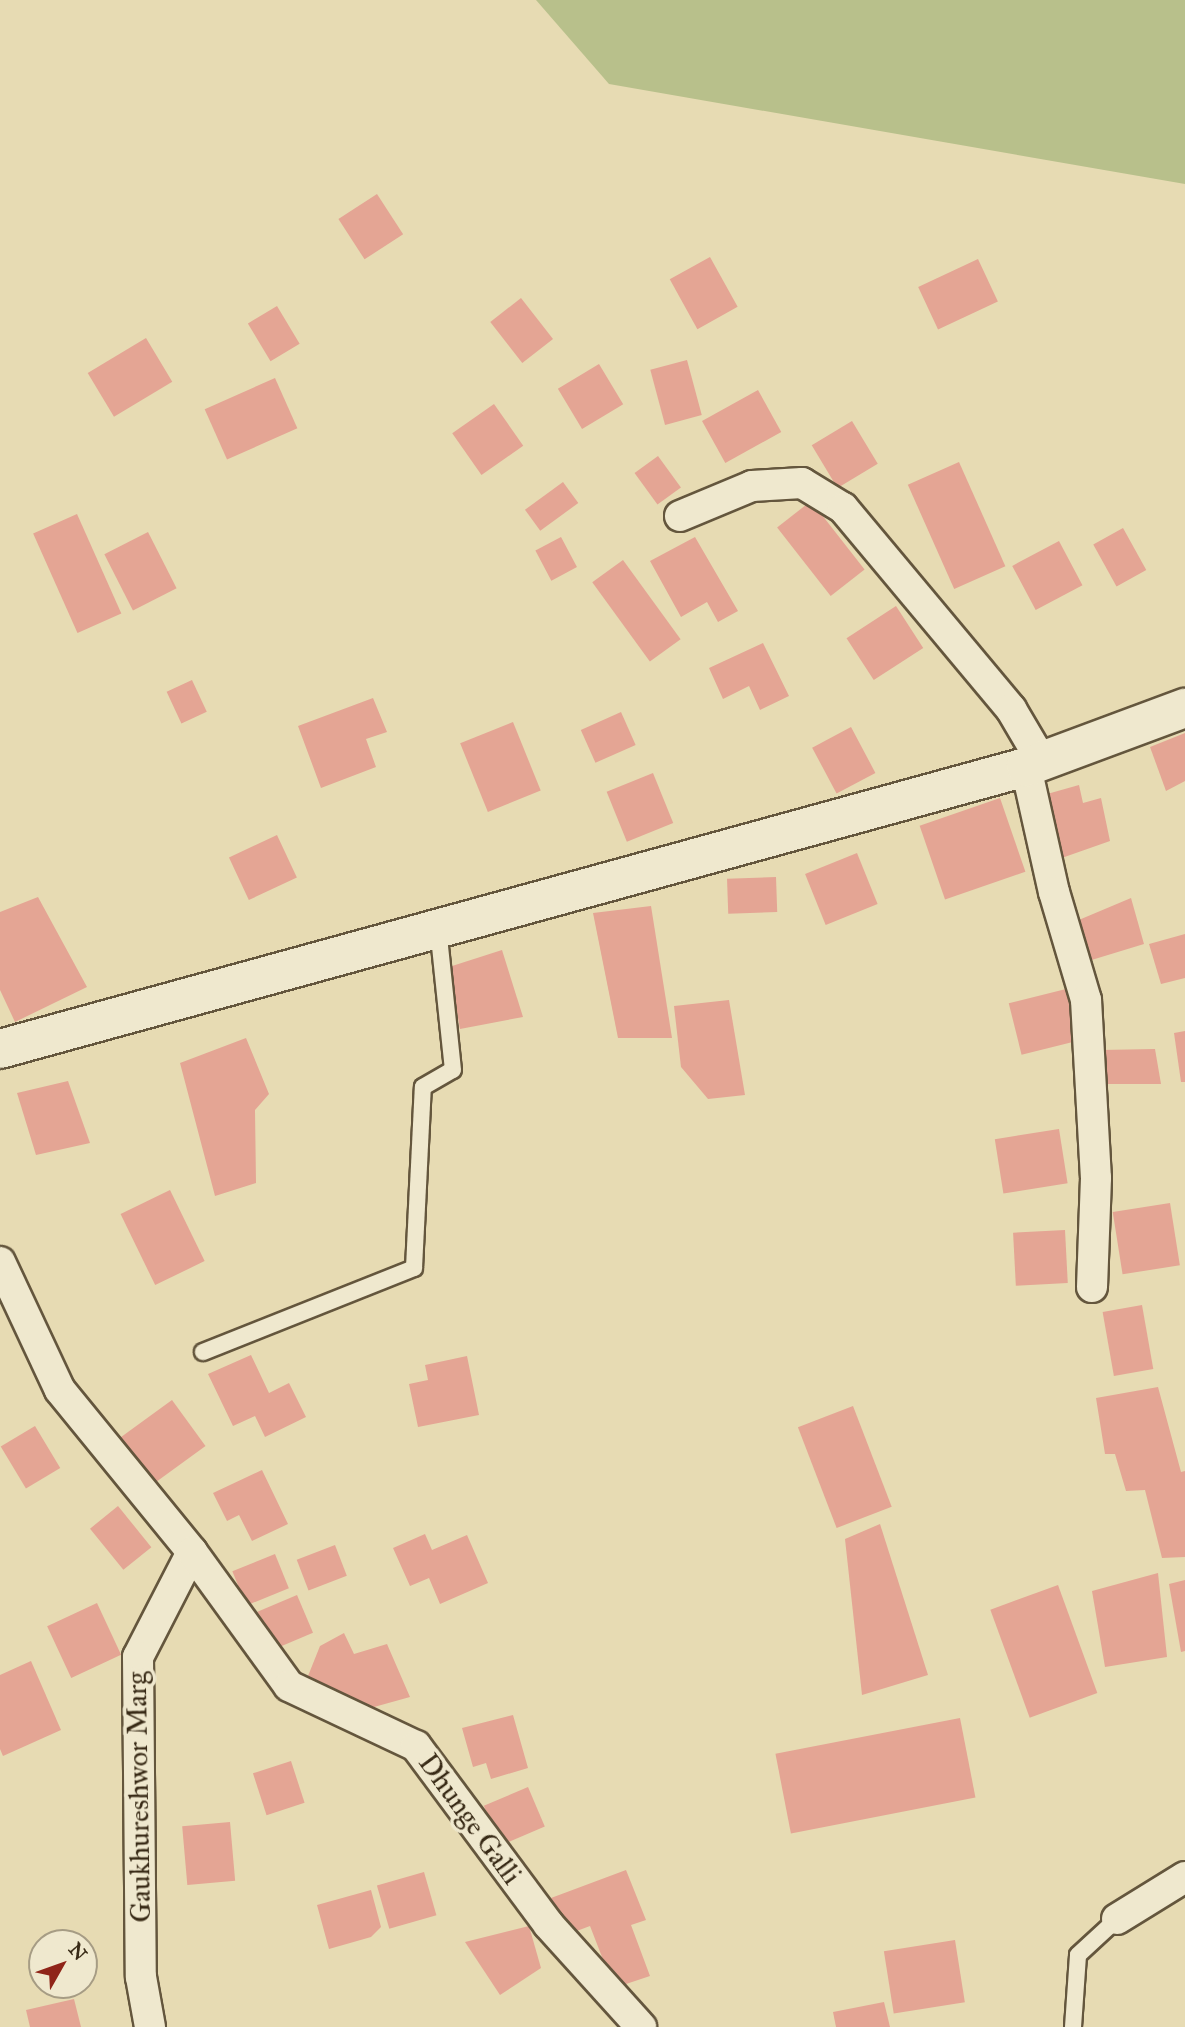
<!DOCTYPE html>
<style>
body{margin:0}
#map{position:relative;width:1185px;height:2027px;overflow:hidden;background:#e7dbb3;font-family:"IM FELL Great Primer",serif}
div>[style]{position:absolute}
.green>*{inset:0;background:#b8c08b}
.building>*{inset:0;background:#e4a594;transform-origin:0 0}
.roads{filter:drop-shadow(2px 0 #64563d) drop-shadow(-2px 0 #64563d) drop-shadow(0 2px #64563d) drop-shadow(0 -2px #64563d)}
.lane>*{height:16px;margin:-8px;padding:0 8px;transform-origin:8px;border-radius:8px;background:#efe8ce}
.street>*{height:30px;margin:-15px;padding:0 15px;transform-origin:15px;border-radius:15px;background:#efe8ce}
.secondary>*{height:38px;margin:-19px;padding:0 19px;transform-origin:19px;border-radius:19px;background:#efe8ce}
span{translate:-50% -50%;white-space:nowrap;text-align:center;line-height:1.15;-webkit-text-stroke:7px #efe8ce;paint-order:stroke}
.street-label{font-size:28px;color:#382a16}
.north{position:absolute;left:28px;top:1929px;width:70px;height:70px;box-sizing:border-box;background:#efe8ce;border:2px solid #a69c84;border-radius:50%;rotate:50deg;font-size:19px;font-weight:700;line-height:28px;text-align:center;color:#382a16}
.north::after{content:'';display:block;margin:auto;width:24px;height:32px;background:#8f2418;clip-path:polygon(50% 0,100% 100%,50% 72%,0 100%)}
</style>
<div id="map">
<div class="green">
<i style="clip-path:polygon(536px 0,1185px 0,1185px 184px,609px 84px)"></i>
</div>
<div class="building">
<i style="left:377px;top:194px;width:48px;height:46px;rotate:57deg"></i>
<i style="left:710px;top:257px;width:57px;height:46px;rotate:61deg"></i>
<i style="left:978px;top:259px;width:47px;height:66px;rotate:65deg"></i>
<i style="left:521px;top:298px;width:52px;height:39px;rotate:52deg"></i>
<i style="left:277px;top:306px;width:44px;height:34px;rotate:59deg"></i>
<i style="left:146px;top:338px;width:51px;height:68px;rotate:59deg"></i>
<i style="left:687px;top:360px;width:57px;height:38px;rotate:75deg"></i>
<i style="left:599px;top:364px;width:47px;height:48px;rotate:59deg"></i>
<i style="left:275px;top:378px;width:55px;height:77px;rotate:66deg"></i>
<i style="left:758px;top:390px;width:48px;height:64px;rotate:61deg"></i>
<i style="left:494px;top:404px;width:51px;height:51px;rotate:55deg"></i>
<i style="left:852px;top:421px;width:50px;height:47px;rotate:59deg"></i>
<i style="left:658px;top:456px;width:39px;height:29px;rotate:54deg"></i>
<i style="left:959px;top:462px;width:114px;height:56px;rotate:66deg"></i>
<i style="left:563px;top:482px;width:26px;height:47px;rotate:54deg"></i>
<i style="left:811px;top:501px;width:87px;height:43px;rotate:52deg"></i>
<i style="left:77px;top:514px;width:109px;height:48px;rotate:66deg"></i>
<i style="left:1123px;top:528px;width:48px;height:34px;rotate:61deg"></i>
<i style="left:148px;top:532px;width:63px;height:49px;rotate:63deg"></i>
<i style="left:561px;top:537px;width:34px;height:29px;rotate:62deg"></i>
<i style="clip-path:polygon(695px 537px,738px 611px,718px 622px,707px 602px,681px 617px,650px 561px)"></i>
<i style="left:1059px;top:541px;width:50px;height:53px;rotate:62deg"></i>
<i style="left:623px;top:560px;width:98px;height:38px;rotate:54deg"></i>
<i style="left:896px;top:606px;width:50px;height:59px;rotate:57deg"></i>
<i style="clip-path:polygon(763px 643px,789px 696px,760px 710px,749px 686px,723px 699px,709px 668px)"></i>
<i style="left:192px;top:680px;width:35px;height:28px;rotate:65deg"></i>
<i style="clip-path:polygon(373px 698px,387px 732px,366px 739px,376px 767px,321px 788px,298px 726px)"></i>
<i style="left:621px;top:712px;width:36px;height:44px;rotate:66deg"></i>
<i style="left:513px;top:722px;width:74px;height:57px;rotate:68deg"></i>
<i style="left:851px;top:727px;width:52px;height:44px;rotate:62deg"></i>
<i style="clip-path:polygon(1185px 733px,1185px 781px,1166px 791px,1150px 747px)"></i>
<i style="left:653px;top:773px;width:54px;height:50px;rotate:68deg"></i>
<i style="clip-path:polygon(1079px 785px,1083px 803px,1101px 798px,1110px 841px,1056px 860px,1040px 796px)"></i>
<i style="left:1000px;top:798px;width:78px;height:85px;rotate:71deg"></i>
<i style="left:277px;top:835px;width:47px;height:53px;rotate:65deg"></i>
<i style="left:857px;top:853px;width:55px;height:56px;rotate:68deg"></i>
<i style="left:776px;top:877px;width:35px;height:49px;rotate:88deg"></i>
<i style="clip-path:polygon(38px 897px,87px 987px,15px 1022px,0 990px,0 912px)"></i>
<i style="clip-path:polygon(1131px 898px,1144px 944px,1085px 962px,1074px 922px)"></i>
<i style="clip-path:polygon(651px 906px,672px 1038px,618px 1038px,593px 913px)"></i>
<i style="clip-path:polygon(1185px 934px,1185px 978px,1161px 984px,1149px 944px)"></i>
<i style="clip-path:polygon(502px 950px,523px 1017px,460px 1029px,449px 967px)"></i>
<i style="left:1066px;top:989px;width:53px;height:59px;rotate:76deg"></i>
<i style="clip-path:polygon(729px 1000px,745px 1095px,708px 1099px,681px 1067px,674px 1006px)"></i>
<i style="clip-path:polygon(1185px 1031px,1185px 1082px,1181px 1082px,1174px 1033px)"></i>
<i style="clip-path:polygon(246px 1038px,269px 1094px,255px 1110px,256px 1183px,215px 1196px,180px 1063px)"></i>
<i style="clip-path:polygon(1155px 1049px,1161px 1084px,1098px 1084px,1101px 1050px)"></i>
<i style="clip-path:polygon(68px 1081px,90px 1143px,36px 1155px,17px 1093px)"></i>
<i style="left:1059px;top:1129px;width:55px;height:65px;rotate:81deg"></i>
<i style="left:170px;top:1190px;width:79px;height:55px;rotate:64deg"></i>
<i style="left:1170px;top:1203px;width:63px;height:58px;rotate:81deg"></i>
<i style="left:1065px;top:1230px;width:53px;height:52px;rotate:87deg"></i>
<i style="left:1142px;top:1305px;width:65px;height:40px;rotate:80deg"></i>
<i style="clip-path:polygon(251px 1355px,269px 1393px,289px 1383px,306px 1417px,265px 1437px,255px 1416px,233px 1426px,208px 1374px)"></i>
<i style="clip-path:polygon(467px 1356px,479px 1415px,418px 1427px,409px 1384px,428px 1380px,425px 1365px)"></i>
<i style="clip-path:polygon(1158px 1387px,1181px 1472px,1185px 1471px,1185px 1557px,1162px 1558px,1145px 1490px,1126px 1491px,1115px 1454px,1105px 1454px,1096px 1398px)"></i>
<i style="left:172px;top:1400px;width:57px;height:65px;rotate:54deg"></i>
<i style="left:853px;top:1406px;width:108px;height:59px;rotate:69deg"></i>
<i style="left:35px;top:1426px;width:49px;height:40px;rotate:59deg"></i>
<i style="clip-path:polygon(262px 1470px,288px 1524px,252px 1541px,239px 1515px,227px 1521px,213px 1493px)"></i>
<i style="left:118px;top:1506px;width:53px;height:36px;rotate:51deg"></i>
<i style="clip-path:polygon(880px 1524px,928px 1675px,862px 1695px,845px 1539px)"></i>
<i style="clip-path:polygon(425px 1534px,432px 1550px,467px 1535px,488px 1583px,440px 1604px,429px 1578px,410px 1586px,393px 1548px)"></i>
<i style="left:335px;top:1545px;width:33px;height:41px;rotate:69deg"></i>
<i style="left:275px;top:1554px;width:37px;height:46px;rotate:68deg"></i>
<i style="clip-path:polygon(1158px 1573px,1167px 1657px,1105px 1667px,1092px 1591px)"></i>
<i style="clip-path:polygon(1185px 1580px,1185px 1651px,1181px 1652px,1169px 1584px)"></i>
<i style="left:1058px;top:1585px;width:115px;height:72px;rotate:70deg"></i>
<i style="left:297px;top:1595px;width:41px;height:43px;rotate:67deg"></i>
<i style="left:97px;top:1603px;width:57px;height:55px;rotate:65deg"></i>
<i style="clip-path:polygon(344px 1633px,354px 1654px,387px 1644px,410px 1697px,374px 1707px,306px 1681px,320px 1646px)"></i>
<i style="clip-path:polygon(31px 1661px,61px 1730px,3px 1756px,0 1749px,0 1675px)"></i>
<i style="clip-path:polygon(513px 1715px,528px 1768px,491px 1779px,486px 1763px,473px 1767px,462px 1728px)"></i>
<i style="left:960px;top:1718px;width:81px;height:188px;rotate:79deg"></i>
<i style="left:291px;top:1761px;width:44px;height:40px;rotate:72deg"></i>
<i style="left:528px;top:1787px;width:43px;height:48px;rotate:67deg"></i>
<i style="left:230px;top:1822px;width:59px;height:48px;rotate:85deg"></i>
<i style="clip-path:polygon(626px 1870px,646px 1920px,631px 1925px,650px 1976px,614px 1988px,590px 1926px,566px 1935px,551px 1898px)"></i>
<i style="left:424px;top:1872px;width:45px;height:49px;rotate:74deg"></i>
<i style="clip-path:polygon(371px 1890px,381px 1927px,371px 1937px,329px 1949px,317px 1905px)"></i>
<i style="clip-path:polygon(529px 1926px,541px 1968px,500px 1995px,465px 1942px)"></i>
<i style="left:955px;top:1940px;width:63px;height:72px;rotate:81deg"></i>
<i style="clip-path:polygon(74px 1999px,81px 2027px,30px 2027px,26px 2010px)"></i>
<i style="clip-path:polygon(884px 2002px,890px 2027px,836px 2027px,833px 2012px)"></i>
</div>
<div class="roads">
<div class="lane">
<i style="left:203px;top:1352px;width:227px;rotate:-21.7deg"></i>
<i style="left:414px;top:1268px;width:181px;rotate:-87.2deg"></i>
<i style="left:423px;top:1087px;width:34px;rotate:-30deg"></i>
<i style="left:453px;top:1070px;width:143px;rotate:-96deg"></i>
<i style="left:1073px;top:2027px;width:72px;rotate:-86deg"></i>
<i style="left:1078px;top:1955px;width:53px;rotate:-42.7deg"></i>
</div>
<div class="street">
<i style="left:680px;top:516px;width:78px;rotate:-22.6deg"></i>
<i style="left:752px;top:486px;width:50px;rotate:-3.4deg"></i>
<i style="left:802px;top:483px;width:48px;rotate:31.4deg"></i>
<i style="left:843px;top:508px;width:262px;rotate:50.1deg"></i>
<i style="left:1011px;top:709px;width:59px;rotate:59.5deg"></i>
<i style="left:1026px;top:767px;width:128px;rotate:77.4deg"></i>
<i style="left:1054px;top:892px;width:113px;rotate:73.5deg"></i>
<i style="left:1086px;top:1000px;width:178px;rotate:86.8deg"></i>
<i style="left:1096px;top:1178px;width:109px;rotate:92.1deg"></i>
<i style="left:0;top:1262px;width:141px;rotate:64.9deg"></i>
<i style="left:60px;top:1390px;width:209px;rotate:50.8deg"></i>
<i style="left:192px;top:1552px;width:118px;rotate:117.2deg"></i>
<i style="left:138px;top:1657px;width:320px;rotate:89.5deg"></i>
<i style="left:141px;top:1977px;width:51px;rotate:79.8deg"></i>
<i style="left:192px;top:1552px;width:165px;rotate:54.1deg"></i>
<i style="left:289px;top:1686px;width:140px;rotate:25.3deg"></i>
<i style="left:416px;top:1746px;width:222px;rotate:53.4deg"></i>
<i style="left:548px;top:1924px;width:139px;rotate:47.9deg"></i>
<i style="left:1117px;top:1919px;width:80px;rotate:-31.7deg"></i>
</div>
<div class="secondary">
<i style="left:0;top:1049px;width:1064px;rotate:-15.37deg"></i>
<i style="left:1026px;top:767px;width:170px;rotate:-20.4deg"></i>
</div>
</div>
<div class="street-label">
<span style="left:139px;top:1797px;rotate:-91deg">Gaukhureshwor Marg</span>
<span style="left:470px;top:1819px;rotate:54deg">Dhunge Galli</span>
</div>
<div class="north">N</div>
</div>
